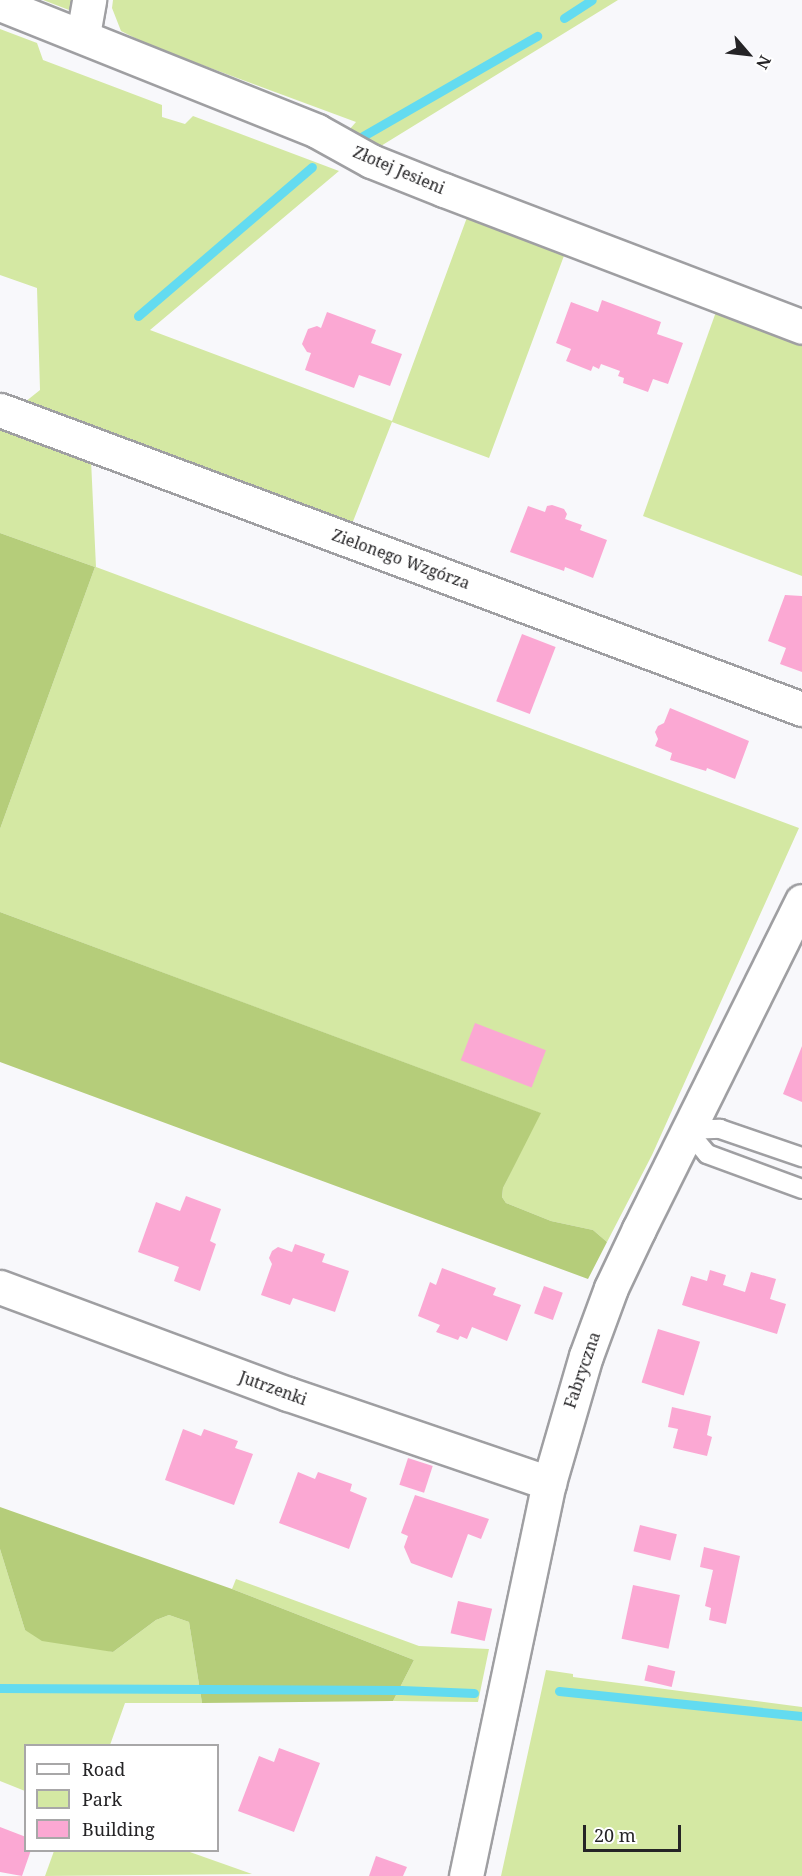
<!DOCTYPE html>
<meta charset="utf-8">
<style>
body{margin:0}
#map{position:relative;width:802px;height:1876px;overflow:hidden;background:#f8f8fb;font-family:"Noto Serif",serif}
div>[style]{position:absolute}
.green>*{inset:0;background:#d4e8a3}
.forest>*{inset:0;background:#b5cd7a}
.stream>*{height:9px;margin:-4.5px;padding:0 4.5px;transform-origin:4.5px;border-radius:4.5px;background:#63dbf0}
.building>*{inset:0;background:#fba8d3;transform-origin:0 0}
.roads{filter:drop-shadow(2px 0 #9f9fa2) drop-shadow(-2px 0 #9f9fa2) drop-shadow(0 2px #9f9fa2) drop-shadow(0 -2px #9f9fa2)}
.lane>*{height:18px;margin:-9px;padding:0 9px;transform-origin:9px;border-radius:9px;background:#fff}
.street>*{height:33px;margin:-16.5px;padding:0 16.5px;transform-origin:16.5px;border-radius:16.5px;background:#fff}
span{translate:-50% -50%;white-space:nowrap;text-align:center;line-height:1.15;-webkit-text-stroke:4.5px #fff;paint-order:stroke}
.street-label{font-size:16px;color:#252426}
.legend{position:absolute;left:24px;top:1744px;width:195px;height:108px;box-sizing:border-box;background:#fff;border:2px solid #a8a7a8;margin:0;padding:8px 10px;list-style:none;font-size:18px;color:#252426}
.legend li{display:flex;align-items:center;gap:12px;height:30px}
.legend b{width:30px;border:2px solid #a8a7a8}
.north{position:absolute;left:718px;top:24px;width:60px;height:60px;-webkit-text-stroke:4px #fff;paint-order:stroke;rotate:118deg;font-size:16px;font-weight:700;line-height:24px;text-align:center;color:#252426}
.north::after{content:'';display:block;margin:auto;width:21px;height:27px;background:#252426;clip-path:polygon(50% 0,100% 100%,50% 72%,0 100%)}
.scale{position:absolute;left:583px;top:1825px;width:98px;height:27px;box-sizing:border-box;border:3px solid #252426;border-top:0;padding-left:8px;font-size:18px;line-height:21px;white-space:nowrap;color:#252426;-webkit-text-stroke:4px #fff;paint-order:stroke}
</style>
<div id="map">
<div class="green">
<i style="clip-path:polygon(43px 0,74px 0,69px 10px)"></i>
<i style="clip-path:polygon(113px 0,618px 0,376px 149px,349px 130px,356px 122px,151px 46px,121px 31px,112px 8px)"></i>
<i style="clip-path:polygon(0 29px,37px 43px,43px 60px,162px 105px,162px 117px,185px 124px,193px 116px,339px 171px,150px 330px,392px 421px,469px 212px,565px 253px,489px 458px,392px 422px,352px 524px,25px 402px,40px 390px,37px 288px,0 275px)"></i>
<i style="clip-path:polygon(717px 309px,802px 341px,802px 576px,643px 516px)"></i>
<i style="clip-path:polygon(0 427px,91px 460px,96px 567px,799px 828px,652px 1155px,607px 1242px,593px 1230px,551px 1221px,506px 1203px,502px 1197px,503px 1188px,540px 1113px,0 912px,0 829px,95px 567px,0 533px)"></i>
<i style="clip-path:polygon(0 1549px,25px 1630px,113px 1652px,156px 1620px,169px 1615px,189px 1622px,202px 1703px,125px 1703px,110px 1745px,26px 1746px,25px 1791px,0 1781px)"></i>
<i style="clip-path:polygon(236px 1579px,419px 1646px,489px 1649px,478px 1702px,393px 1701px,414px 1660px,232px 1589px)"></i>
<i style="clip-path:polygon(546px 1670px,573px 1674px,573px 1677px,802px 1707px,802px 1876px,501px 1876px)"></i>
<i style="clip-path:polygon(54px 1851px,187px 1851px,252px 1874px,45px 1876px)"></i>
</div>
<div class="forest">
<i style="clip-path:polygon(0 533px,95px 567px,0 829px)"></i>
<i style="clip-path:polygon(0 912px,541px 1113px,503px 1188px,502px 1197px,506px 1203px,551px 1221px,593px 1230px,607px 1242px,588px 1279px,0 1062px)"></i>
<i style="clip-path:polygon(0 1507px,232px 1589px,414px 1660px,393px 1701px,202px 1703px,189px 1622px,169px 1615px,156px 1620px,113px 1652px,42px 1641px,25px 1630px,0 1549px)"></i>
</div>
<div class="stream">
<i style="left:564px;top:18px;width:33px;rotate:-33deg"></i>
<i style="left:363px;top:136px;width:201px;rotate:-29.9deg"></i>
<i style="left:138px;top:316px;width:229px;rotate:-40.6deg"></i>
<i style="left:0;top:1688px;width:401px;rotate:0.3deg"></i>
<i style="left:401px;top:1690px;width:73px;rotate:2.4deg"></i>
<i style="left:559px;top:1691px;width:244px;rotate:5.9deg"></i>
</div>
<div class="building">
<i style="clip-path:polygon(602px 300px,661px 322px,657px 334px,683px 343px,668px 384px,653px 379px,648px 392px,623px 383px,624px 378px,618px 376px,620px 371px,601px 364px,599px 369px,593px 366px,591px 371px,566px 361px,571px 349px,556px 343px,571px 302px,598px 312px)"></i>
<i style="clip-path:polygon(327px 312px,376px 330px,371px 343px,402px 354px,390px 386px,359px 375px,354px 388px,305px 370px,311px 353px,307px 352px,302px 344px,308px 329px,317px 326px,321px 328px)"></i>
<i style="clip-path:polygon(552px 505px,564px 509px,567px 514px,565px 519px,582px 525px,580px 530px,607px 540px,593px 578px,565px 567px,564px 571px,510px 552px,528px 506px,545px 512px,547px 506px)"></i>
<i style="clip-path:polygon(785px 595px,802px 596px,802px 672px,780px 664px,786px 648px,768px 641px)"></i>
<i style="left:522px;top:634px;width:36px;height:72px;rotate:21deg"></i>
<i style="clip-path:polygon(670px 708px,749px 741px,735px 779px,707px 768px,706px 771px,670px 760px,672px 753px,655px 746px,658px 739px,655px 732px,658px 726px,664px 723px)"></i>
<i style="left:475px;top:1023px;width:76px;height:40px;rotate:21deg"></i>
<i style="clip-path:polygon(802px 1046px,802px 1102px,783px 1094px)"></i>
<i style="clip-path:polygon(186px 1196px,221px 1209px,210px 1241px,216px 1244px,200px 1291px,174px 1281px,179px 1267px,138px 1252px,156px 1202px,180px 1211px)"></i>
<i style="clip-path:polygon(295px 1244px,325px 1254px,322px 1262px,349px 1271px,335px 1312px,293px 1298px,290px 1305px,261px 1295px,272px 1264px,269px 1258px,272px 1251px,278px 1247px,292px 1252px)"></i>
<i style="clip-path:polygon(442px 1268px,496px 1288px,493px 1295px,521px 1305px,507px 1341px,472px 1327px,467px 1339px,460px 1336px,458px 1340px,436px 1332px,440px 1325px,418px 1316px,430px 1282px,436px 1285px)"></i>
<i style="clip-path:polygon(710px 1270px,726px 1275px,723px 1285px,745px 1292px,751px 1272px,776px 1279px,770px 1299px,786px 1304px,777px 1334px,682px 1305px,691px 1276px,707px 1281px)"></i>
<i style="left:544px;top:1286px;width:20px;height:29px;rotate:20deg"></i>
<i style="left:658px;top:1329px;width:44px;height:56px;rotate:17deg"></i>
<i style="clip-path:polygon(672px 1407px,711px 1416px,707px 1435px,712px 1437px,707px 1456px,673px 1448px,678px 1429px,668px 1427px)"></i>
<i style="clip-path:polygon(183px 1429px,201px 1436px,204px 1429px,238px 1441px,235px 1448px,253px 1454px,234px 1505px,165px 1480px)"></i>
<i style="left:408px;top:1458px;width:26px;height:28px;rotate:18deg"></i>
<i style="clip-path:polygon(298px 1472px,315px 1479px,318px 1472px,352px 1484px,350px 1491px,367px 1498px,349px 1549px,279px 1523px)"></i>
<i style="clip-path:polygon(415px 1495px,489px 1519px,481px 1539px,468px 1534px,452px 1578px,411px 1563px,404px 1547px,408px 1536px,401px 1533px)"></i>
<i style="left:640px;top:1525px;width:38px;height:27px;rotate:14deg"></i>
<i style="clip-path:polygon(704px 1547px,740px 1556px,726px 1624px,709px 1620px,711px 1608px,705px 1606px,713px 1570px,700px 1567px)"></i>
<i style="left:633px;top:1585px;width:48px;height:55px;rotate:12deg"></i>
<i style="left:458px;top:1601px;width:35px;height:33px;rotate:13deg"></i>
<i style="left:648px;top:1665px;width:28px;height:16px;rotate:13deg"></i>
<i style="clip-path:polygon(279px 1748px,320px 1763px,294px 1832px,238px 1811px,259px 1756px,274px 1762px)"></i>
<i style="clip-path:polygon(0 1827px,26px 1837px,26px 1850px,31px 1850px,22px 1876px,0 1872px)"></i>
<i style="clip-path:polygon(376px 1856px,407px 1867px,403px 1876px,369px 1876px)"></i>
</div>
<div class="roads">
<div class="lane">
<i style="left:687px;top:1130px;width:31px;rotate:50deg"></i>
<i style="left:707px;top:1154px;width:101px;rotate:20.2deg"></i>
<i style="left:687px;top:1130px;width:33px;rotate:-2deg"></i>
<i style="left:720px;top:1129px;width:87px;rotate:18.9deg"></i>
</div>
<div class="street">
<i style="left:0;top:4px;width:341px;rotate:21.8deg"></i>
<i style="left:317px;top:131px;width:62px;rotate:29.1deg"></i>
<i style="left:371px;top:161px;width:79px;rotate:21.7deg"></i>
<i style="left:444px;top:190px;width:383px;rotate:20.9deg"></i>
<i style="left:83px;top:35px;width:36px;rotate:-80deg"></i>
<i style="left:0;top:410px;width:856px;rotate:20.45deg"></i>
<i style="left:0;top:1287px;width:307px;rotate:20.4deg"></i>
<i style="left:288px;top:1394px;width:276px;rotate:18.8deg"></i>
<i style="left:466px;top:1876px;width:402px;rotate:-78.1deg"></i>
<i style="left:549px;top:1483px;width:132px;rotate:-73.8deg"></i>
<i style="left:586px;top:1356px;width:72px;rotate:-69.8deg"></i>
<i style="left:611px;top:1288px;width:65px;rotate:-64.6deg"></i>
<i style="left:639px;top:1229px;width:366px;rotate:-63.6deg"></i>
</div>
</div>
<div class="street-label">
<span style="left:399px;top:170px;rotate:23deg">Złotej Jesieni</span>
<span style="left:401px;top:559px;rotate:20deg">Zielonego Wzgórza</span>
<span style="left:582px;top:1370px;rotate:-71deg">Fabryczna</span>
<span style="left:273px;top:1388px;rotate:20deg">Jutrzenki</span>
</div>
<ul class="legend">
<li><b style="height:8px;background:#fff"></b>Road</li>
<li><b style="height:16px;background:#d4e8a3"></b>Park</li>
<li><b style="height:16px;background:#fba8d3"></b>Building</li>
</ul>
<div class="north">N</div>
<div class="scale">20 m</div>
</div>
